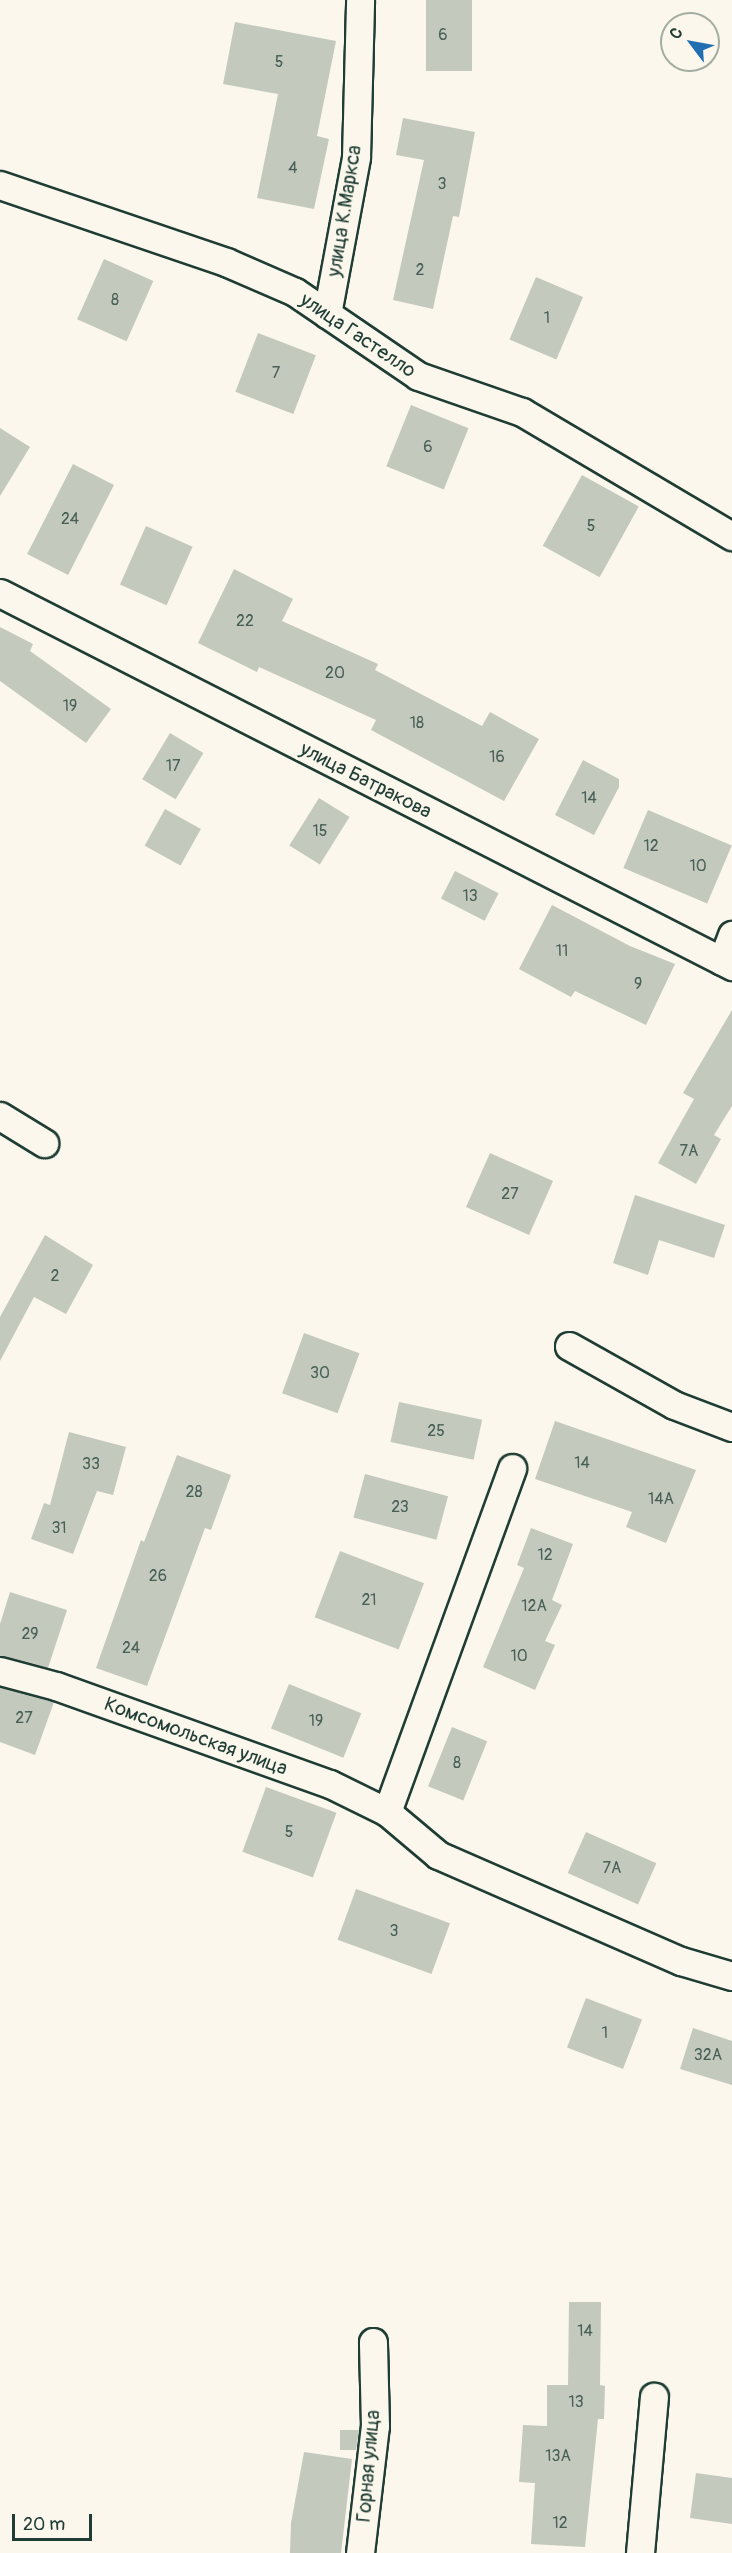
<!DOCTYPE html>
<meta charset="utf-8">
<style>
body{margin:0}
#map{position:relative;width:732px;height:2553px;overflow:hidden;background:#fbf7ec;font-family:Pangolin,sans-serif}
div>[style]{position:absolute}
.building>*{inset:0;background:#c4c9be;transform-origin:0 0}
.roads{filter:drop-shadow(2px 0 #1f3d34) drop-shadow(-2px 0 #1f3d34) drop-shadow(0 2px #1f3d34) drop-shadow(0 -2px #1f3d34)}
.minor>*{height:27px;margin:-13.5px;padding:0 13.5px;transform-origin:13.5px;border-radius:13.5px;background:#fbf7ec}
span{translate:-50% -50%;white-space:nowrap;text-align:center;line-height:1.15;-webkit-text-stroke:6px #fbf7ec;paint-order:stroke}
.number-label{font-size:16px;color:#486056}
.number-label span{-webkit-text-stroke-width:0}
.street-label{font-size:20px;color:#1f3d34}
.north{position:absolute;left:660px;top:12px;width:60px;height:60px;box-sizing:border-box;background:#fbf7ec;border:2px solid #a3ada2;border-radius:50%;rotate:302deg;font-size:16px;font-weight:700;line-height:24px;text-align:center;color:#1f3d34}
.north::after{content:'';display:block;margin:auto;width:21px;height:27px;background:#1f6fb2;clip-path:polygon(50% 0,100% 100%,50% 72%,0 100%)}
.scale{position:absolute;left:12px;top:2514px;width:80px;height:27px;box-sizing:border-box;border:3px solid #1f3d34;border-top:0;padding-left:8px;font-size:18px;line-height:21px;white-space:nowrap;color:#1f3d34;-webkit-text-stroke:4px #fbf7ec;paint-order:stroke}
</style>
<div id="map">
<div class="building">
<i style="left:426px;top:0;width:46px;height:71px"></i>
<i style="clip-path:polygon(235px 22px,336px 41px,317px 136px,329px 139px,314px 209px,257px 198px,278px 94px,223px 84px)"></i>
<i style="clip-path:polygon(403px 118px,475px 132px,459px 217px,453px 216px,433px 309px,393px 300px,424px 160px,396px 155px)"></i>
<i style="left:104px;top:259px;width:54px;height:66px;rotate:24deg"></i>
<i style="left:536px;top:277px;width:51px;height:68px;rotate:23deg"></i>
<i style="left:258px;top:333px;width:62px;height:63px;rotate:21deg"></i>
<i style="left:411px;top:405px;width:62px;height:66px;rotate:22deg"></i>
<i style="clip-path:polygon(0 428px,30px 447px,0 496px)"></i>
<i style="left:73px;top:464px;width:46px;height:101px;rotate:27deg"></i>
<i style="left:582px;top:475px;width:65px;height:81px;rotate:29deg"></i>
<i style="left:146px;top:526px;width:51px;height:64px;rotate:24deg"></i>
<i style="clip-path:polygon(234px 569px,293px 599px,282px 621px,378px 664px,375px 670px,482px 726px,490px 712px,539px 739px,504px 801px,371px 730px,376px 720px,259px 667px,257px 672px,198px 643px)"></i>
<i style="clip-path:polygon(0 627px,33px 644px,30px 651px,111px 709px,86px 743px,0 681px)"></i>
<i style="left:170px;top:733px;width:39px;height:54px;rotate:31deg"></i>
<i style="clip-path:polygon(583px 760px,619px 779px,619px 787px,594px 835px,555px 815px)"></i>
<i style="left:319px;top:798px;width:36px;height:56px;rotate:32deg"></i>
<i style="left:165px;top:809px;width:41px;height:42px;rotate:29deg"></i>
<i style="left:648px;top:810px;width:91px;height:63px;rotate:23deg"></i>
<i style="left:455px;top:871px;width:49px;height:31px;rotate:27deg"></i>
<i style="clip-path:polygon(552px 905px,630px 946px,675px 964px,646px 1025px,575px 991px,571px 997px,519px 969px)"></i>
<i style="clip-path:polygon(732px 1010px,732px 1106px,714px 1135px,721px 1139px,696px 1184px,658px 1163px,694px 1099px,683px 1093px)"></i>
<i style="left:490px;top:1153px;width:69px;height:59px;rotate:24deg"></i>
<i style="clip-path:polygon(635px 1195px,725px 1225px,714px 1258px,659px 1240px,648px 1275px,613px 1263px)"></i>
<i style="clip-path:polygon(45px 1235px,93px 1265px,66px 1314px,34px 1297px,0 1361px,0 1317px)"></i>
<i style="left:304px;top:1333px;width:59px;height:64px;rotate:20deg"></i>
<i style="left:399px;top:1402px;width:85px;height:41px;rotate:12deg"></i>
<i style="clip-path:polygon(555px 1421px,696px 1470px,666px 1543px,626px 1527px,632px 1512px,535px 1479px)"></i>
<i style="clip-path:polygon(69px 1432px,126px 1447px,113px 1495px,97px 1491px,73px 1554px,31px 1539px,44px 1503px,50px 1505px)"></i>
<i style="clip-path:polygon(177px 1455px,231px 1475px,211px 1530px,205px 1528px,147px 1686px,96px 1668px,141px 1540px,144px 1542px)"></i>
<i style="left:365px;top:1474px;width:86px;height:45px;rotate:15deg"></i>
<i style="clip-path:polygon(531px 1528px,573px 1544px,552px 1600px,562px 1605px,545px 1641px,555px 1645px,535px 1690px,483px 1667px,524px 1568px,517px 1565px)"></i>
<i style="left:340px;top:1551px;width:90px;height:71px;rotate:21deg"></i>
<i style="clip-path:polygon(10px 1592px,67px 1610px,48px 1668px,0 1656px,0 1624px)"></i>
<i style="left:289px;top:1684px;width:78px;height:48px;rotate:22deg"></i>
<i style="clip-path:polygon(0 1687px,54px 1702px,35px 1755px,0 1742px)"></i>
<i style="left:452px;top:1727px;width:38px;height:64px;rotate:22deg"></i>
<i style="left:266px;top:1787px;width:75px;height:69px;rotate:20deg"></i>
<i style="left:586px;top:1832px;width:77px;height:45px;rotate:24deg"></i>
<i style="left:356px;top:1889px;width:100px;height:54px;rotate:20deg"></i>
<i style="left:586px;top:1998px;width:60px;height:53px;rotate:21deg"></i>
<i style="clip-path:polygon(693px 2028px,732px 2041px,732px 2085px,680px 2069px)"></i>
<i style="clip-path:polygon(569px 2302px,601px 2302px,600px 2385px,605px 2386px,604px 2419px,598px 2419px,585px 2547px,531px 2544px,535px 2483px,519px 2482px,523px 2425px,547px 2426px,547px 2385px,568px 2385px)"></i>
<i style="clip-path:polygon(340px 2430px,359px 2430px,356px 2450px,340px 2450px)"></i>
<i style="clip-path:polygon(304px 2452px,352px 2459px,341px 2553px,290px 2553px,291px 2523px)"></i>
<i style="clip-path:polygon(696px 2473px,732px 2478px,732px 2524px,690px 2518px)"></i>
</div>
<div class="roads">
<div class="minor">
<i style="left:0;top:185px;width:239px;rotate:18.8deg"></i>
<i style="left:226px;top:262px;width:75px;rotate:23.5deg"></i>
<i style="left:295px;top:292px;width:149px;rotate:34.3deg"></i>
<i style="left:418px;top:376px;width:110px;rotate:19.1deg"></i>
<i style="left:522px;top:412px;width:244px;rotate:30.6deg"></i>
<i style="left:327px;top:314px;width:160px;rotate:-79.5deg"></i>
<i style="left:356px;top:157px;width:157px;rotate:-88.5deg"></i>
<i style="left:0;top:593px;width:822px;rotate:27deg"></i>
<i style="left:722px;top:961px;width:28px;rotate:-69deg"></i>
<i style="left:0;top:1116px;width:52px;rotate:31.5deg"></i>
<i style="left:569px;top:1346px;width:120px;rotate:29.3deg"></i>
<i style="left:674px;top:1405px;width:62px;rotate:20.8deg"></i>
<i style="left:0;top:1671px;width:58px;rotate:15deg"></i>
<i style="left:56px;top:1686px;width:291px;rotate:19.7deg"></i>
<i style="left:330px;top:1784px;width:64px;rotate:26.2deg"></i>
<i style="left:387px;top:1812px;width:67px;rotate:40.1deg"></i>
<i style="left:438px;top:1855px;width:265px;rotate:23.6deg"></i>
<i style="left:681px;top:1961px;width:53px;rotate:16.4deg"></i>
<i style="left:387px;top:1812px;width:366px;rotate:-70deg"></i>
<i style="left:360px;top:2553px;width:128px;rotate:-83.3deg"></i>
<i style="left:375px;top:2426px;width:84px;rotate:-91.4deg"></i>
<i style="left:640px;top:2553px;width:157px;rotate:-84.9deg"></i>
</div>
</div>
<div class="number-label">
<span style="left:443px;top:35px">6</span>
<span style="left:279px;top:62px">5</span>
<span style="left:293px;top:168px">4</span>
<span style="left:442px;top:184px">3</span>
<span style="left:420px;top:270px">2</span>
<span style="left:115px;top:300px">8</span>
<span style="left:547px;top:318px">1</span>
<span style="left:276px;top:373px">7</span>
<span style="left:428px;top:447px">6</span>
<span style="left:70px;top:519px">24</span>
<span style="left:591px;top:526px">5</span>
<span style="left:245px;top:621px">22</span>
<span style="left:335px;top:673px">20</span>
<span style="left:70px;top:706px">19</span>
<span style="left:417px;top:723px">18</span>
<span style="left:497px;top:757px">16</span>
<span style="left:173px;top:766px">17</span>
<span style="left:589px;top:798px">14</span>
<span style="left:320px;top:831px">15</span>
<span style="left:651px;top:846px">12</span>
<span style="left:698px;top:866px">10</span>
<span style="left:470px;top:896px">13</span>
<span style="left:562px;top:951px">11</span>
<span style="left:638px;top:984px">9</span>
<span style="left:689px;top:1151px">7А</span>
<span style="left:510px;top:1194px">27</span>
<span style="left:55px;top:1276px">2</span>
<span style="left:320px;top:1373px">30</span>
<span style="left:436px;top:1431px">25</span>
<span style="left:582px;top:1463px">14</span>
<span style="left:91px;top:1464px">33</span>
<span style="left:194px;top:1492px">28</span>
<span style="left:661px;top:1499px">14А</span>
<span style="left:400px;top:1507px">23</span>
<span style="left:59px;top:1528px">31</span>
<span style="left:545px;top:1555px">12</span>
<span style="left:158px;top:1576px">26</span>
<span style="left:369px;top:1600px">21</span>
<span style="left:534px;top:1606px">12А</span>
<span style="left:30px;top:1634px">29</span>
<span style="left:131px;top:1648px">24</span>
<span style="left:519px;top:1656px">10</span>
<span style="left:24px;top:1718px">27</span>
<span style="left:316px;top:1721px">19</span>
<span style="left:457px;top:1763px">8</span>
<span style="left:289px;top:1832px">5</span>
<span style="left:612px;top:1868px">7А</span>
<span style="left:394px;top:1931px">3</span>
<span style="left:605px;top:2033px">1</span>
<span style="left:708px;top:2055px">32А</span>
<span style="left:585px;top:2331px">14</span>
<span style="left:576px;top:2402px">13</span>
<span style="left:558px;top:2456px">13А</span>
<span style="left:560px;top:2523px">12</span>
</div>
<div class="street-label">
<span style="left:344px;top:211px;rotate:-81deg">улица К.Маркса</span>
<span style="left:358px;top:335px;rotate:34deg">улица Гастелло</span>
<span style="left:366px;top:780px;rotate:27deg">улица Батракова</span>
<span style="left:196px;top:1736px;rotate:20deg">Комсомольская улица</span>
<span style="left:368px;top:2466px;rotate:-85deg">Горная улица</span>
</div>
<div class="north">С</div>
<div class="scale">20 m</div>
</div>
